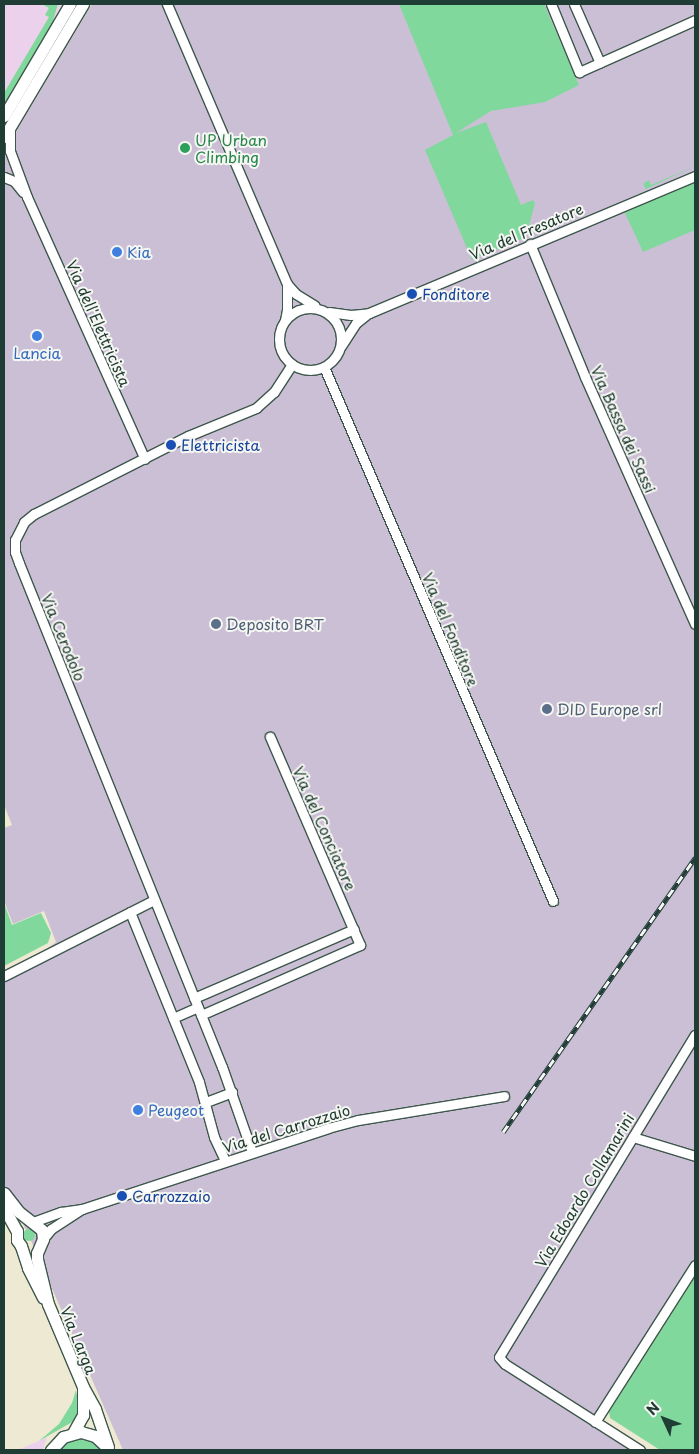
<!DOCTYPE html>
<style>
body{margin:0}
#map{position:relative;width:699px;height:1454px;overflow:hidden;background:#eee9d2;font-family:"Playpen Sans",sans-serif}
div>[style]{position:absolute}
.built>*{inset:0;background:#ebd1eb}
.industrial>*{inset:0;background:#cbbfd5}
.green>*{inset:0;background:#81d89d}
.round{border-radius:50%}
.roads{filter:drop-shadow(1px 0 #3e574c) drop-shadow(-1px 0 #3e574c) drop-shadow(0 1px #3e574c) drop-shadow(0 -1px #3e574c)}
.minor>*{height:9px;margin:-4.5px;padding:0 4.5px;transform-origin:4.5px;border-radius:4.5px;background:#fff}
.minor>.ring{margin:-4.5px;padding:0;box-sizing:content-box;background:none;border:9px solid #fff;border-radius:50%}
.major>*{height:11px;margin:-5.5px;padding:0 5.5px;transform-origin:5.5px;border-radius:5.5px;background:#fff}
.rail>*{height:4.5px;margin-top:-2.25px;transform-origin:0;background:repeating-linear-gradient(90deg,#f6f6f2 0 8px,#1f3d34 0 16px);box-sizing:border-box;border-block:1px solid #1f3d34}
.dots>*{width:14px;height:14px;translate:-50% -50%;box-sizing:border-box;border:2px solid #f6f6f2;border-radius:50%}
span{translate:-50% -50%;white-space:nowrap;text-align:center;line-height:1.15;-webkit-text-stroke:4px #f6f6f2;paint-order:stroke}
.leisure-label{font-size:15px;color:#27864d}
.left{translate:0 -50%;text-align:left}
.street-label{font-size:15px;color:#1f3d34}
.shop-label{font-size:15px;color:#366cbe}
.transit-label{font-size:15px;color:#164399}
.service-label{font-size:15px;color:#4e5e75}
.frame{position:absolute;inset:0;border:5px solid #1f3d34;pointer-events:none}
.north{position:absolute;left:639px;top:1394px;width:50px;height:50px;-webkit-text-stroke:4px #f6f6f2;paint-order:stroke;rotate:313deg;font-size:14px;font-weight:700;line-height:20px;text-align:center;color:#1f3d34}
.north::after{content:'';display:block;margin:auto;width:18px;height:22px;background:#1f3d34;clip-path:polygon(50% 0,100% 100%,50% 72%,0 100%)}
</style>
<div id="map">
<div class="built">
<i style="clip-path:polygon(4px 4px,64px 4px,4px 106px)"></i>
<i style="clip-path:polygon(47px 1437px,43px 1450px,17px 1450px,39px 1441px)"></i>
</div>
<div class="industrial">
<i style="clip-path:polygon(92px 4px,695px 4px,695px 1267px,597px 1423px,642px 1450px,123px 1450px,28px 1234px,4px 1186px,4px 981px,56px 942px,44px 911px,13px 924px,4px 901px,4px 828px,12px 825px,4px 805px,4px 152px)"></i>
</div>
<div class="green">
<i style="clip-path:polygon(42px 4px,58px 4px,52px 24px,4px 106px,4px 93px,49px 17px,45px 15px,49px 8px)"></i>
<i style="clip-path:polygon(399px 4px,544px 4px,579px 85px,545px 102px,491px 111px,456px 133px,486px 122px,521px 205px,533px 200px,535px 203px,526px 237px,472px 260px,425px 150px,453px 135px)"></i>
<i style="clip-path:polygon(695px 166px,646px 189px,644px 186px,644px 183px,649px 180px,651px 185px)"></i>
<i style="clip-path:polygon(695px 181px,695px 230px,643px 252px,624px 211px)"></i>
<i style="clip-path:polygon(4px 903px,12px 925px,41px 913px,51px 933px,48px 943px,4px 966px)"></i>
<i class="round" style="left:23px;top:1229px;width:12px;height:12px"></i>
<i style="clip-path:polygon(695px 1277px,695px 1450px,660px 1450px,610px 1418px,609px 1412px)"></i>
<i style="clip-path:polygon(76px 1390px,80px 1411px,74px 1421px,39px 1441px,59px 1424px,72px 1403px)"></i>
<i style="clip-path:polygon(78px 1439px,92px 1442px,101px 1450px,59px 1450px,66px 1443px)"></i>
</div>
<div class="roads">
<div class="minor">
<i style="left:167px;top:4px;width:305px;rotate:66.8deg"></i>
<i style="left:551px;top:4px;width:74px;rotate:67.6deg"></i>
<i style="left:579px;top:72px;width:127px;rotate:-24.1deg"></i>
<i style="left:574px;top:4px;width:64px;rotate:66.2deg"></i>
<i style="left:10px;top:128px;width:23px;rotate:90deg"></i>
<i style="left:10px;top:151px;width:49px;rotate:69.7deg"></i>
<i style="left:27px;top:197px;width:287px;rotate:65.8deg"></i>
<i style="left:4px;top:177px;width:11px;rotate:22deg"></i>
<i style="left:14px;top:181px;width:14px;rotate:51deg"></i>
<i style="left:530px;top:244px;width:144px;rotate:67.5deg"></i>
<i style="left:585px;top:377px;width:270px;rotate:66deg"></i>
<i class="ring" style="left:279px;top:308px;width:53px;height:53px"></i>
<i style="left:329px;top:312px;width:22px;rotate:8deg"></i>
<i style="left:351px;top:315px;width:18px;rotate:-6deg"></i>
<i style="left:369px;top:313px;width:354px;rotate:-22.8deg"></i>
<i style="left:285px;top:320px;width:10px;rotate:-79deg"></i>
<i style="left:287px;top:310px;width:26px;rotate:-90deg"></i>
<i style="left:287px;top:284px;width:13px;rotate:48deg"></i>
<i style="left:296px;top:294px;width:22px;rotate:32deg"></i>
<i style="left:341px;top:346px;width:27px;rotate:-57deg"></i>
<i style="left:356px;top:323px;width:14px;rotate:-39deg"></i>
<i style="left:324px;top:367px;width:581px;rotate:66.79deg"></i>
<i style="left:130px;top:912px;width:183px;rotate:67.9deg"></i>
<i style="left:199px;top:1082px;width:57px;rotate:74.7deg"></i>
<i style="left:214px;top:1137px;width:26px;rotate:65deg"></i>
<i style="left:4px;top:976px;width:168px;rotate:-26.9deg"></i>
<i style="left:194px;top:998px;width:174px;rotate:-23.3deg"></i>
<i style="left:201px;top:1015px;width:174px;rotate:-23.8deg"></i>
<i style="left:360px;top:945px;width:227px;rotate:-113.4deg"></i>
<i style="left:173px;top:1018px;width:27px;rotate:-24deg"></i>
<i style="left:206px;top:1102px;width:28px;rotate:-21deg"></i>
<i style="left:633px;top:1137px;width:65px;rotate:17deg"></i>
<i style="left:252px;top:1152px;width:90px;rotate:-109.4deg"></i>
<i style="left:222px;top:1067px;width:543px;rotate:-111.94deg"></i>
<i style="left:19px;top:563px;width:12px;rotate:-110deg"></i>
<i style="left:15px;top:552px;width:12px;rotate:-90deg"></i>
<i style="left:15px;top:540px;width:20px;rotate:-63deg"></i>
<i style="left:24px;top:522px;width:13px;rotate:-39deg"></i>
<i style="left:34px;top:514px;width:173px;rotate:-26.9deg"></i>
<i style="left:188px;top:436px;width:74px;rotate:-22.4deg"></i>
<i style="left:256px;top:408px;width:24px;rotate:-42deg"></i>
<i style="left:274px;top:392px;width:33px;rotate:-57deg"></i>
<i style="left:33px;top:1222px;width:30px;rotate:-20deg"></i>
<i style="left:61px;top:1212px;width:21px;rotate:-8deg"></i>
<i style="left:82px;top:1209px;width:259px;rotate:-18.2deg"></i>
<i style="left:328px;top:1128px;width:31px;rotate:-15deg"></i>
<i style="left:358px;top:1120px;width:148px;rotate:-9.3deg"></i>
<i style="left:43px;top:1239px;width:13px;rotate:-51deg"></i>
<i style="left:51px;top:1229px;width:37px;rotate:-33deg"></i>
<i style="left:595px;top:1422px;width:186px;rotate:-57.5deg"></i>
<i style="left:640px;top:1450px;width:160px;rotate:-147.5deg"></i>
<i style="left:505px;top:1364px;width:9px;rotate:-131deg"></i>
<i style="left:499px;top:1357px;width:377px;rotate:-58.7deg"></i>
</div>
<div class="major">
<i style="left:4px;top:116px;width:130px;rotate:-59.5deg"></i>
<i style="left:4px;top:137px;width:155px;rotate:-59.3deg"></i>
<i style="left:4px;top:1193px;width:24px;rotate:52deg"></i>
<i style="left:19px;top:1212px;width:29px;rotate:38deg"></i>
<i style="left:42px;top:1230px;width:9px;rotate:84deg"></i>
<i style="left:43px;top:1239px;width:15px;rotate:113deg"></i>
<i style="left:37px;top:1253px;width:6px;rotate:90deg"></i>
<i style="left:37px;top:1259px;width:46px;rotate:76.3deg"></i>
<i style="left:48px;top:1304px;width:90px;rotate:67.1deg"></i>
<i style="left:83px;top:1387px;width:25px;rotate:61deg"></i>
<i style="left:95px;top:1409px;width:40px;rotate:71.1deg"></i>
<i style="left:4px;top:1208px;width:26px;rotate:61deg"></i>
<i style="left:17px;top:1231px;width:9px;rotate:90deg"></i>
<i style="left:17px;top:1240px;width:7px;rotate:56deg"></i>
<i style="left:21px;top:1246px;width:23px;rotate:72deg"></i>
<i style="left:28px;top:1268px;width:33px;rotate:63deg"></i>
<i style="left:73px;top:1433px;width:21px;rotate:-61deg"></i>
<i style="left:83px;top:1415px;width:25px;rotate:-90deg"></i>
<i style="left:51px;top:1450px;width:18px;rotate:-47deg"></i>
<i style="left:63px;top:1437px;width:19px;rotate:-16deg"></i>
<i style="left:81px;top:1432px;width:15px;rotate:16deg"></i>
<i style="left:95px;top:1436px;width:16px;rotate:43deg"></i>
</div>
</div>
<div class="rail">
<i style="left:503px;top:1132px;width:335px;rotate:-55deg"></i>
</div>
<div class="dots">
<i style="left:185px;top:148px;background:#2e9e5b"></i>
<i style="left:117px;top:252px;background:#3f7fe0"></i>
<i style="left:412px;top:294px;background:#1a4fb4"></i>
<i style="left:37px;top:336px;background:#3f7fe0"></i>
<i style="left:171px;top:445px;background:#1a4fb4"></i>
<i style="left:216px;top:624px;background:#5c6f8a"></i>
<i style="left:547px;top:709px;background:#5c6f8a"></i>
<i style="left:138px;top:1110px;background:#3f7fe0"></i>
<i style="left:122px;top:1196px;background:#1a4fb4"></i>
</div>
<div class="leisure-label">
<span class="left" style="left:195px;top:148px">UP Urban<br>Climbing</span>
</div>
<div class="street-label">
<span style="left:526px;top:231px;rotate:-23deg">Via del Fresatore</span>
<span style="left:99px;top:323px;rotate:66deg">Via dell'Elettricista</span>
<span style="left:624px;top:429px;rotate:66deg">Via Bassa dei Sassi</span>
<span style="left:451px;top:629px;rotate:67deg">Via del Fonditore</span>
<span style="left:64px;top:637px;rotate:68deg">Via Cerodolo</span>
<span style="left:325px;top:828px;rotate:66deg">Via del Conciatore</span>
<span style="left:286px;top:1128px;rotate:-17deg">Via del Carrozzaio</span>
<span style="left:584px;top:1190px;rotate:-59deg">Via Edoardo Collamarini</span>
<span style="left:79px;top:1340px;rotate:68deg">Via Larga</span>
</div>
<div class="shop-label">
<span class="left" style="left:127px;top:252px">Kia</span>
<span style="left:37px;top:353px">Lancia</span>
<span class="left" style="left:148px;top:1110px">Peugeot</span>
</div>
<div class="transit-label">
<span class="left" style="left:422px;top:294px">Fonditore</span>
<span class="left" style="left:181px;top:445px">Elettricista</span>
<span class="left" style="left:132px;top:1196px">Carrozzaio</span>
</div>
<div class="service-label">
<span class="left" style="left:226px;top:624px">Deposito BRT</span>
<span class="left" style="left:557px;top:709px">DID Europe srl</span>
</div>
<div class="frame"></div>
<div class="north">N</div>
</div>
